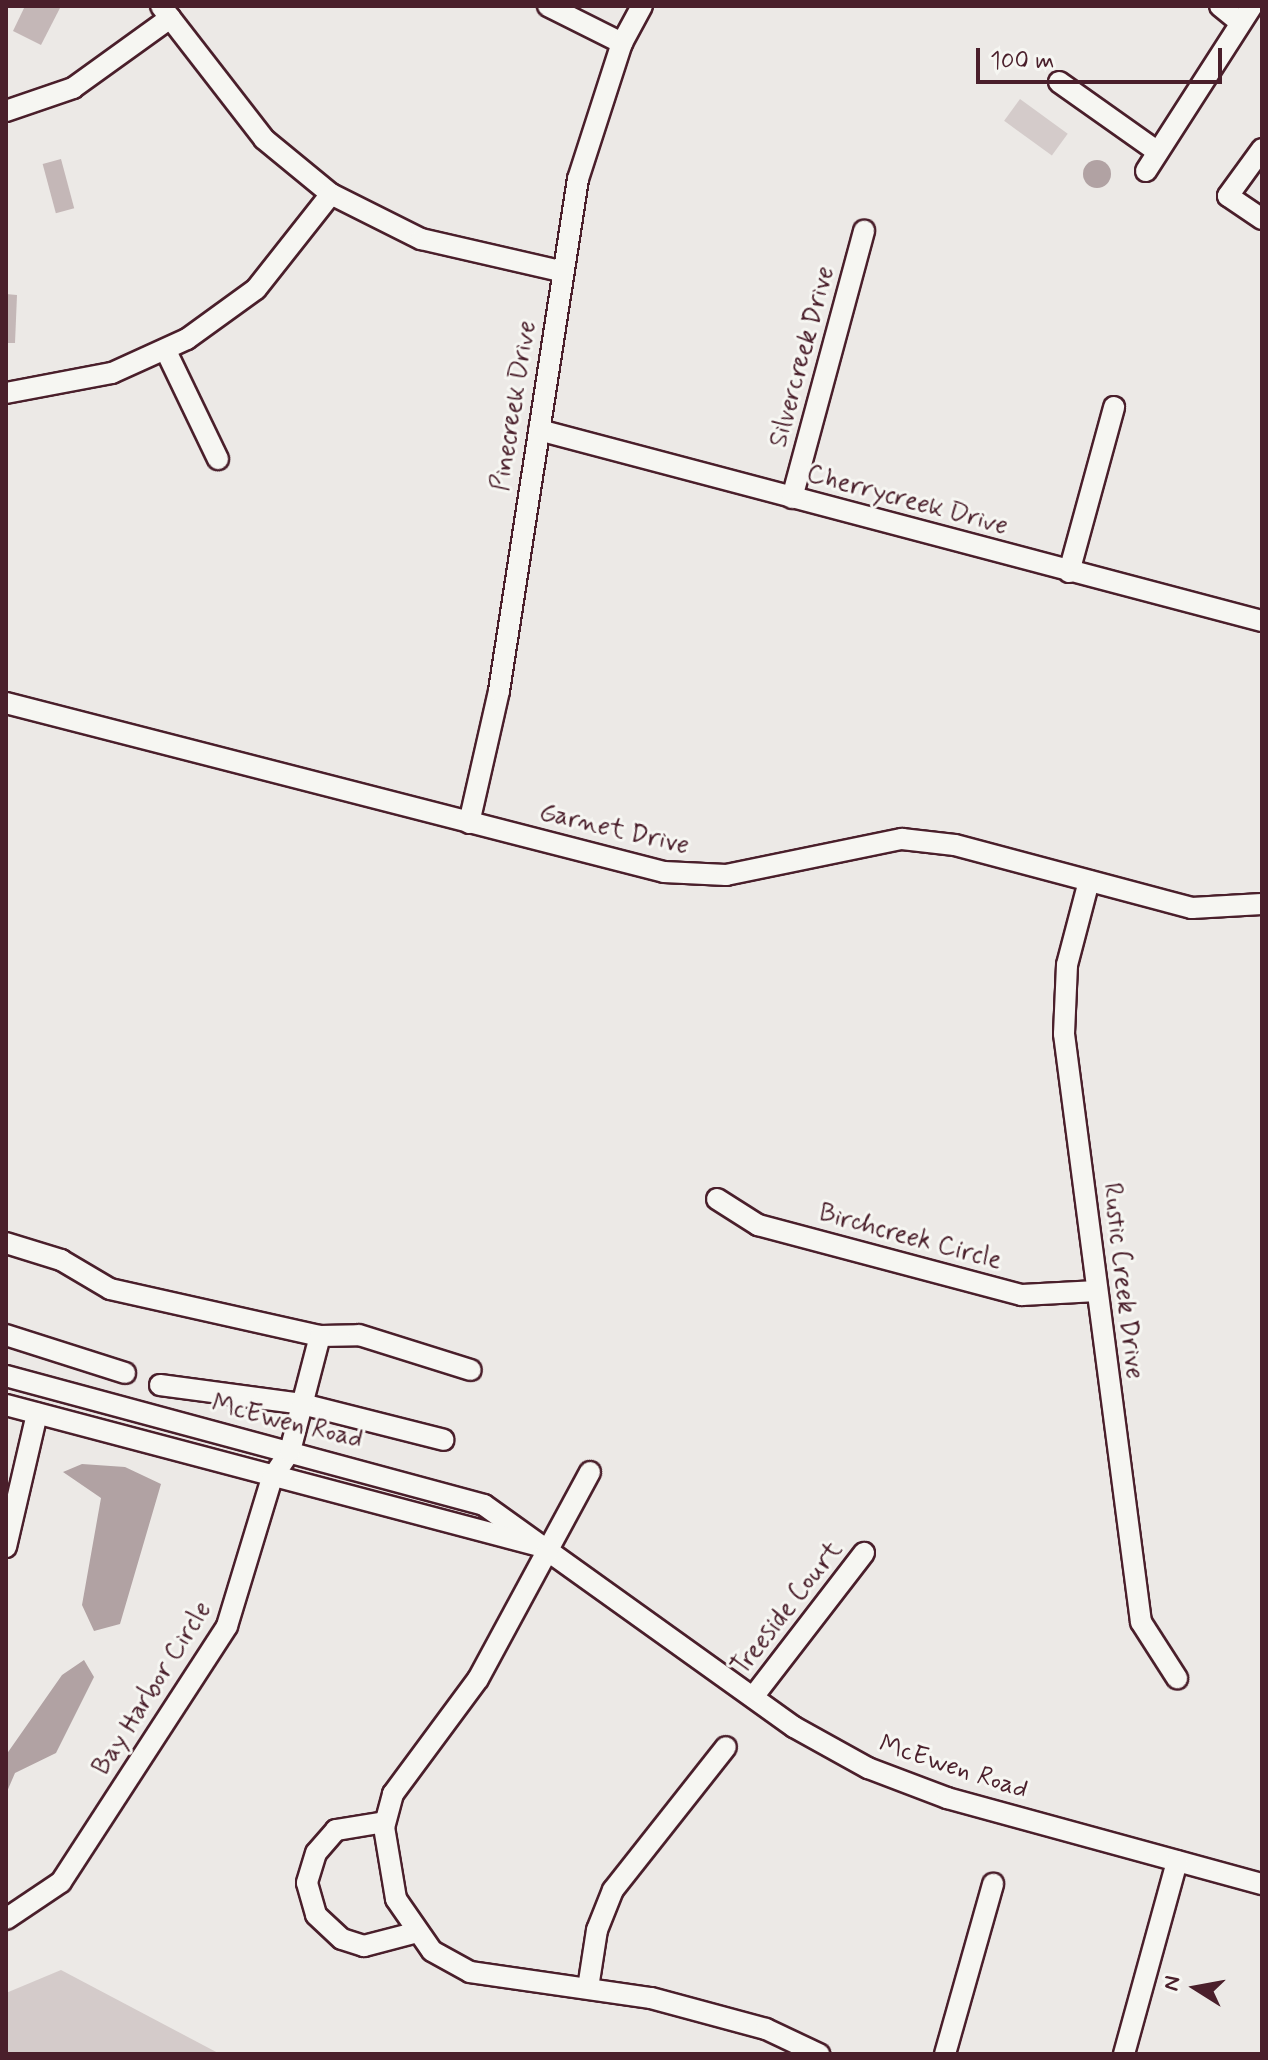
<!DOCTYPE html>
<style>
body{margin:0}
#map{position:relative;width:1268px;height:2060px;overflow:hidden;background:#ece9e6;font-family:Mynerve,sans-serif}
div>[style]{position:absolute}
.green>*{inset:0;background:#d4cbca;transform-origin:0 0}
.water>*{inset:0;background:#b1a2a3}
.round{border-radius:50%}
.building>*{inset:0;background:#c4b7b7;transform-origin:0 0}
.roads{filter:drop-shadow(2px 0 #4a1f2b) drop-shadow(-2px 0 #4a1f2b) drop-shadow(0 2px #4a1f2b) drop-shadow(0 -2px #4a1f2b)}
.minor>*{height:20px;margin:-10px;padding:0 10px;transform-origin:10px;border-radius:10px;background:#f6f6f2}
span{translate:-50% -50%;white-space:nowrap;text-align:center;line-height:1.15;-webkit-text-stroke:6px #f6f6f2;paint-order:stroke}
.street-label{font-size:26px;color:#4a1f2b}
.frame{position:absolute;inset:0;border:8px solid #4a1f2b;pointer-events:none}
.north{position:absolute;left:1156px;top:1948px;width:80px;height:80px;-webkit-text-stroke:6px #f6f6f2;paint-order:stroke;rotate:281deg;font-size:22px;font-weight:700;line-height:32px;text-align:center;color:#4a1f2b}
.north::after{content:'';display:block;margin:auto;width:28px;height:36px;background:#4a1f2b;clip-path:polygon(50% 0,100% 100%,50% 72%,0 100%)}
.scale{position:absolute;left:976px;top:48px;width:246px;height:36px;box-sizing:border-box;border:4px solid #4a1f2b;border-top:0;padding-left:10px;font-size:24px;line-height:28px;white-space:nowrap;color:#4a1f2b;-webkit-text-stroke:6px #f6f6f2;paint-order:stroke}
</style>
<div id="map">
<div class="green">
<i style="left:1020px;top:99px;width:59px;height:27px;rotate:36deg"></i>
<i style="clip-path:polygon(61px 1970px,220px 2054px,6px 2054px,6px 1993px)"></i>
</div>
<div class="water">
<i class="round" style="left:1083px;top:160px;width:28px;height:28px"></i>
<i style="clip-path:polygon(82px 1464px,125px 1467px,161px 1484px,120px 1624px,94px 1631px,82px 1605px,101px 1498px,63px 1472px)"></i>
<i style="clip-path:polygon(84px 1660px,94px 1677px,56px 1753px,15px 1773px,6px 1794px,6px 1755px,62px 1675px)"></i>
</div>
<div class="building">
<i style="clip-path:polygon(25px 6px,61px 6px,41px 45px,13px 31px)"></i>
<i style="left:61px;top:159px;width:51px;height:19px;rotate:75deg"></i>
<i style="clip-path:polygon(6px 294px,17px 295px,15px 343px,6px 343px)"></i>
</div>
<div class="roads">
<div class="minor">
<i style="left:161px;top:6px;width:168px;rotate:52.2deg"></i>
<i style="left:264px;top:139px;width:87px;rotate:39.4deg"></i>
<i style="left:331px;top:194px;width:101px;rotate:26.6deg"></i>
<i style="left:421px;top:239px;width:144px;rotate:12.9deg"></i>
<i style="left:548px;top:6px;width:83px;rotate:26.6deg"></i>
<i style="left:1220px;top:6px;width:26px;rotate:39deg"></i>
<i style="left:1059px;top:82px;width:121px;rotate:35.3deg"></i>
<i style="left:6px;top:111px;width:71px;rotate:-18.9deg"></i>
<i style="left:73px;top:88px;width:120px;rotate:-35.8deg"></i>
<i style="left:1262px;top:149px;width:58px;rotate:125.9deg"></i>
<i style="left:1228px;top:196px;width:41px;rotate:34.1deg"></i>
<i style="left:1146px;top:171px;width:196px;rotate:-57.3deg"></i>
<i style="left:166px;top:351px;width:120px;rotate:64.3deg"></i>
<i style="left:6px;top:393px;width:108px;rotate:-10.7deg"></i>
<i style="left:112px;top:373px;width:82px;rotate:-24.4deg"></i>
<i style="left:187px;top:339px;width:85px;rotate:-35.9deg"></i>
<i style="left:256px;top:289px;width:121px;rotate:-51.7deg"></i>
<i style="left:539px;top:430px;width:748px;rotate:14.8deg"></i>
<i style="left:792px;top:498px;width:277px;rotate:-74.9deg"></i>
<i style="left:1069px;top:572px;width:171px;rotate:-74.7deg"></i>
<i style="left:6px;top:703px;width:679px;rotate:14.4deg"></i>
<i style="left:664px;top:872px;width:62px;rotate:2.8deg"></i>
<i style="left:726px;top:875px;width:180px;rotate:-11.6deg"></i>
<i style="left:902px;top:839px;width:53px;rotate:6.5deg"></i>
<i style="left:955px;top:845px;width:245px;rotate:14.9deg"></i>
<i style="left:1192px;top:908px;width:70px;rotate:-3.3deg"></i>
<i style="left:469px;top:823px;width:135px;rotate:-77.2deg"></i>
<i style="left:499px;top:691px;width:518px;rotate:-81.23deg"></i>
<i style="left:578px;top:179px;width:143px;rotate:-72.1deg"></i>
<i style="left:622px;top:43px;width:42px;rotate:-61.6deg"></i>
<i style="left:1089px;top:881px;width:87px;rotate:104.7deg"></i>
<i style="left:1067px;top:965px;width:69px;rotate:92.5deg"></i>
<i style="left:1064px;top:1034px;width:593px;rotate:82.54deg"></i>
<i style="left:1141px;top:1622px;width:67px;rotate:57.3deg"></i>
<i style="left:717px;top:1199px;width:49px;rotate:32.4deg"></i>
<i style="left:758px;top:1225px;width:273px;rotate:14.9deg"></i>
<i style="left:1022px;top:1295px;width:75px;rotate:-3.1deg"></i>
<i style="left:6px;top:1243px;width:58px;rotate:17.2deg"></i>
<i style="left:61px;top:1260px;width:57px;rotate:30.6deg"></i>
<i style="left:110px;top:1289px;width:215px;rotate:12.6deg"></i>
<i style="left:320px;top:1336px;width:39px;rotate:-1deg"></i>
<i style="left:359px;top:1335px;width:117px;rotate:17.4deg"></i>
<i style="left:6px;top:1335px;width:125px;rotate:17.7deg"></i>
<i style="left:6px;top:1376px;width:495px;rotate:15.1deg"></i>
<i style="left:484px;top:1505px;width:381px;rotate:35.6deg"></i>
<i style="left:794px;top:1727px;width:85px;rotate:29deg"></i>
<i style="left:868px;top:1768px;width:85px;rotate:20.8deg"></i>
<i style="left:947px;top:1798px;width:327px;rotate:15.3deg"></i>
<i style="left:160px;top:1385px;width:143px;rotate:7.6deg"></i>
<i style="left:302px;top:1404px;width:146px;rotate:14.2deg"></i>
<i style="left:6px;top:1405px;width:555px;rotate:14.81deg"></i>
<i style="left:590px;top:1472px;width:235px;rotate:118.4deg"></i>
<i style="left:478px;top:1679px;width:143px;rotate:126.5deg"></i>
<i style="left:393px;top:1794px;width:34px;rotate:105deg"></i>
<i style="left:384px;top:1827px;width:73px;rotate:80.5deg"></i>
<i style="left:396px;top:1899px;width:63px;rotate:55.3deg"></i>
<i style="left:432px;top:1951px;width:43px;rotate:28.9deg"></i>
<i style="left:470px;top:1972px;width:183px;rotate:8.2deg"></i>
<i style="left:651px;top:1998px;width:119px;rotate:15.1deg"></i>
<i style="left:766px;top:2029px;width:59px;rotate:25.3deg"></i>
<i style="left:6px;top:1547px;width:137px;rotate:-76.9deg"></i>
<i style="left:753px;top:1697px;width:182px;rotate:-52.4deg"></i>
<i style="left:385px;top:1822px;width:50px;rotate:170.7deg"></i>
<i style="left:336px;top:1830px;width:30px;rotate:131deg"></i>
<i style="left:316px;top:1853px;width:31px;rotate:107deg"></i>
<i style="left:307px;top:1883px;width:33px;rotate:74deg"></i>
<i style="left:316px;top:1915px;width:35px;rotate:43deg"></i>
<i style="left:342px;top:1939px;width:23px;rotate:18deg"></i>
<i style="left:364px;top:1946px;width:52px;rotate:-14.6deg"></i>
<i style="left:6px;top:1919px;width:66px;rotate:-33.9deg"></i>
<i style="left:61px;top:1882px;width:305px;rotate:-57deg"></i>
<i style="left:227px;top:1626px;width:155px;rotate:-73.1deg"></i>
<i style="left:272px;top:1478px;width:32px;rotate:-56deg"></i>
<i style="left:290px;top:1451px;width:119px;rotate:-75.4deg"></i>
<i style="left:588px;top:1988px;width:59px;rotate:-81.2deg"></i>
<i style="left:597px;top:1930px;width:43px;rotate:-68.2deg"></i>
<i style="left:613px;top:1890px;width:182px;rotate:-51.7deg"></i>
<i style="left:945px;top:2054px;width:177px;rotate:-74.2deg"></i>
<i style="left:1124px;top:2054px;width:200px;rotate:-74.6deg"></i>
</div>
</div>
<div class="street-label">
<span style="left:803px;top:357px;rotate:-75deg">Silvercreek Drive</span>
<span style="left:515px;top:406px;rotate:-81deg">Pinecreek Drive</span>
<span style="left:907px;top:501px;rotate:15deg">Cherrycreek Drive</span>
<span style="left:614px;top:830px;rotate:13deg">Garnet Drive</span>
<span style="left:910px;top:1238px;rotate:15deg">Birchcreek Circle</span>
<span style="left:1122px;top:1281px;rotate:83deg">Rustic Creek Drive</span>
<span style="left:287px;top:1423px;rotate:14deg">McEwen Road</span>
<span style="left:788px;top:1609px;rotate:-52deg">Treeside Court</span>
<span style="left:153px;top:1689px;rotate:-58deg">Bay Harbor Circle</span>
<span style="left:953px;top:1768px;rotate:18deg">McEwen Road</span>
</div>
<div class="frame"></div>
<div class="north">N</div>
<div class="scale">100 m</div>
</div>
